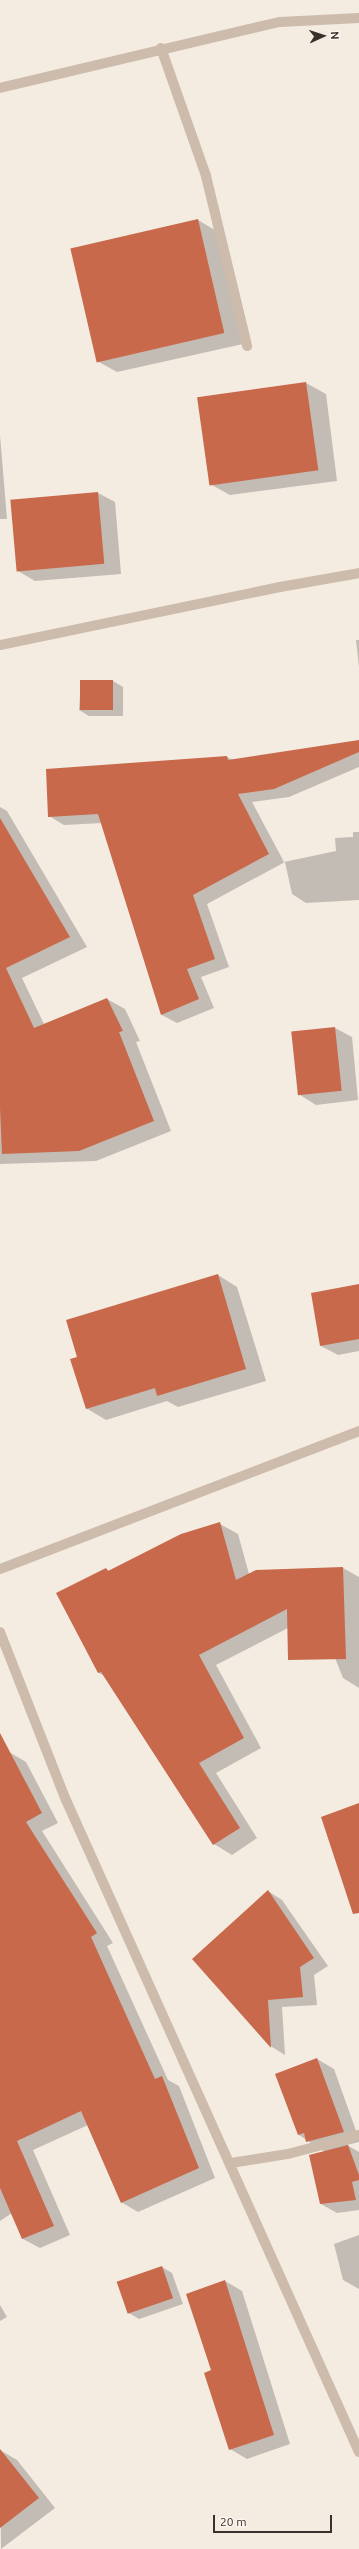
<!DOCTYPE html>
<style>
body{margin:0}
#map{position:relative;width:359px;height:2549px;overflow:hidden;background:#f4ebe1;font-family:Ubuntu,sans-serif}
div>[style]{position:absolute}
.shadow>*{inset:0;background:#0003}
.building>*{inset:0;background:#c8694b;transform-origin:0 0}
.minor>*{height:10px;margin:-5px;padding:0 5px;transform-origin:5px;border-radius:5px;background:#cdbbac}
span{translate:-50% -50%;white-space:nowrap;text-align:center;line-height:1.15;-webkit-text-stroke:4px #fbf5ee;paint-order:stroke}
.north{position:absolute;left:303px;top:16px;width:40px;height:40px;-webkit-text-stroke:3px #fbf5ee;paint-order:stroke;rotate:87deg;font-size:11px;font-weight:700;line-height:16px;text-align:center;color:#3b302b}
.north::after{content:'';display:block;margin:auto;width:14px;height:18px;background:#3b302b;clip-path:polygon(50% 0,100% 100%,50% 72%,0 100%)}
.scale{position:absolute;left:213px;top:2515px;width:119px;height:18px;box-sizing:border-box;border:2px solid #3b302b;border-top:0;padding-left:5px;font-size:12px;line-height:14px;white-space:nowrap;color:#3b302b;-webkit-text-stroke:3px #fbf5ee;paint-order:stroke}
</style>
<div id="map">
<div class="shadow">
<i style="clip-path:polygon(198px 220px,218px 232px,243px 344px,117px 372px,97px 361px)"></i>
<i style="clip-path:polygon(306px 383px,326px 394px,337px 481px,230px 495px,210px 484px)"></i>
<i style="clip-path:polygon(0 435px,7px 519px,0 519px)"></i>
<i style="clip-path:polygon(98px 493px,115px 502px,121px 574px,35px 581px,18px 571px)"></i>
<i style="clip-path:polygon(356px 640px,359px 640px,359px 667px)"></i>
<i style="clip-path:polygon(81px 681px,113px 681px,123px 687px,123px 716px,89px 716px,79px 710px)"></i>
<i style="clip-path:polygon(359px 742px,359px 767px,289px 797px,252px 802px,284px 862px,336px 851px,335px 838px,353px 837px,353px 832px,359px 832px,359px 900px,306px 903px,292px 894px,285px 862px,207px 904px,229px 967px,201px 977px,214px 1008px,177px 1023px,162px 1015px,102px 823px,64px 825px,49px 816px,227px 757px,233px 760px)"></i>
<i style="clip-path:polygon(0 807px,7px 811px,87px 947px,22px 978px,44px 1024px,107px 999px,125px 1009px,140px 1041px,136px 1042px,171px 1131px,96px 1161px,0 1164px)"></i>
<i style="clip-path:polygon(335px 1028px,352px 1037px,358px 1100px,316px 1105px,300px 1095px)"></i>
<i style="clip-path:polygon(218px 1275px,237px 1287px,266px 1381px,178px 1407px,167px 1401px,106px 1420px,86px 1408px,78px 1358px)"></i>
<i style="clip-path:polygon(359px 1285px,359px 1351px,338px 1355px,321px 1346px)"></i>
<i style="clip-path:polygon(220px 1524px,238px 1534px,249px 1574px,343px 1568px,359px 1577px,359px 1688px,343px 1678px,317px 1613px,216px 1665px,261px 1748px,216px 1773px,257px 1838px,232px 1855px,214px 1844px,105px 1676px,99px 1673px,106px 1569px,110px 1571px)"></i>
<i style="clip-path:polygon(9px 1752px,26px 1762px,58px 1823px,42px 1831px,113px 1943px,107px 1946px,168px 2080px,179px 2086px,215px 2178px,138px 2212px,121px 2202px,88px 2125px,33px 2150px,70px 2235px,40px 2248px,23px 2239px,12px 2213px,0 2221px,0 1757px)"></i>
<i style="clip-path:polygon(268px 1891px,282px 1900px,328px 1966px,314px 1975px,317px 2005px,282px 2007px,285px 2055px,272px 2047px,193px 1959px)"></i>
<i style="clip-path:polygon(317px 2059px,334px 2069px,359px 2139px,359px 2142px,347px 2145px,359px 2152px,359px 2210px,337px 2213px,321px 2204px,325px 2152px,299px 2135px)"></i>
<i style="clip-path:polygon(359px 2235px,359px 2289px,343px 2280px,334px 2244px)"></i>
<i style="clip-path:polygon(162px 2267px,172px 2273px,183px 2304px,139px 2319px,129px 2313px)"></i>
<i style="clip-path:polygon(225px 2281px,242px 2291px,290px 2444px,247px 2459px,230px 2449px,213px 2371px)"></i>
<i style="clip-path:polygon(0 2305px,7px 2317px,0 2321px)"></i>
<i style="clip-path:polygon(0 2450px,17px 2460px,55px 2508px,1px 2549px)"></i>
</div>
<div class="building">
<i style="left:198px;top:219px;width:117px;height:131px;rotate:77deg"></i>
<i style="left:306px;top:382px;width:89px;height:110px;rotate:82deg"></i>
<i style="left:98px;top:492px;width:72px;height:88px;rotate:85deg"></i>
<i style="left:80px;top:680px;width:33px;height:30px"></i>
<i style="clip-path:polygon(359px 740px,359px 752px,274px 789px,238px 794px,269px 854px,193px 895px,215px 959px,187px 969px,199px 999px,161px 1015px,98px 814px,48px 817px,46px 769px,227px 756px,228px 760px)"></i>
<i style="clip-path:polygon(0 818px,70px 937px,6px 968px,34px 1028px,107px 998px,123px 1031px,119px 1032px,154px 1121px,79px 1151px,2px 1154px,0 1108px)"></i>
<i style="left:335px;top:1027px;width:64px;height:44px;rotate:84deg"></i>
<i style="clip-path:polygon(218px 1274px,246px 1369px,157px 1396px,155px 1388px,86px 1409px,70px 1359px,77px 1357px,66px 1320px)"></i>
<i style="clip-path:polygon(359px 1284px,359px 1339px,320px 1346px,311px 1293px)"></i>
<i style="clip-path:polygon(220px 1522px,236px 1580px,256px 1570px,343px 1567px,346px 1659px,288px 1660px,287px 1609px,199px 1655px,244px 1738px,199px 1763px,240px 1828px,213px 1845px,101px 1672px,98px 1673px,56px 1593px,106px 1568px,108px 1571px,181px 1534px)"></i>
<i style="clip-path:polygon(0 1733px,42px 1813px,26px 1822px,97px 1933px,91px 1937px,155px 2079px,162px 2076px,199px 2168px,121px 2203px,81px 2111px,17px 2141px,54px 2226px,22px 2239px,0 2188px)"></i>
<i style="clip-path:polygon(359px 1803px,359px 1913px,353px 1914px,321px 1817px)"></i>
<i style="clip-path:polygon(268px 1890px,314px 1958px,300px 1967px,303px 1997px,268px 2000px,271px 2048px,192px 1959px)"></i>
<i style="clip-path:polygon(317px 2058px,344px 2132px,306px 2142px,304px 2133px,298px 2135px,275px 2074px)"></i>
<i style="clip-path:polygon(348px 2145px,359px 2175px,359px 2180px,352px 2182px,356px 2200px,320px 2204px,309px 2155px)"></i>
<i style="left:162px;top:2266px;width:34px;height:48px;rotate:71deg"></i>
<i style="clip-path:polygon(225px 2280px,274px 2435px,229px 2450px,204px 2373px,211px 2370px,186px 2294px)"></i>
<i style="clip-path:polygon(0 2449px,39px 2498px,0 2528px)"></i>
</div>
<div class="minor">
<i style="left:161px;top:48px;width:136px;rotate:70.6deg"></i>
<i style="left:206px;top:176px;width:175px;rotate:76.4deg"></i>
<i style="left:0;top:88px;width:288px;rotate:-13.3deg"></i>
<i style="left:280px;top:22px;width:79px;rotate:-2.9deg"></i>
<i style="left:0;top:645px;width:286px;rotate:-11.7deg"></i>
<i style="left:280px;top:587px;width:80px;rotate:-10deg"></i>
<i style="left:0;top:1569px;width:385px;rotate:-21deg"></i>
<i style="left:0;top:1632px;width:180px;rotate:68.6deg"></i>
<i style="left:66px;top:1800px;width:715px;rotate:65.8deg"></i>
<i style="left:231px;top:2163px;width:58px;rotate:-9deg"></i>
<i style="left:288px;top:2154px;width:73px;rotate:-15deg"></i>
</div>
<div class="north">N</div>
<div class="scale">20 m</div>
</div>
